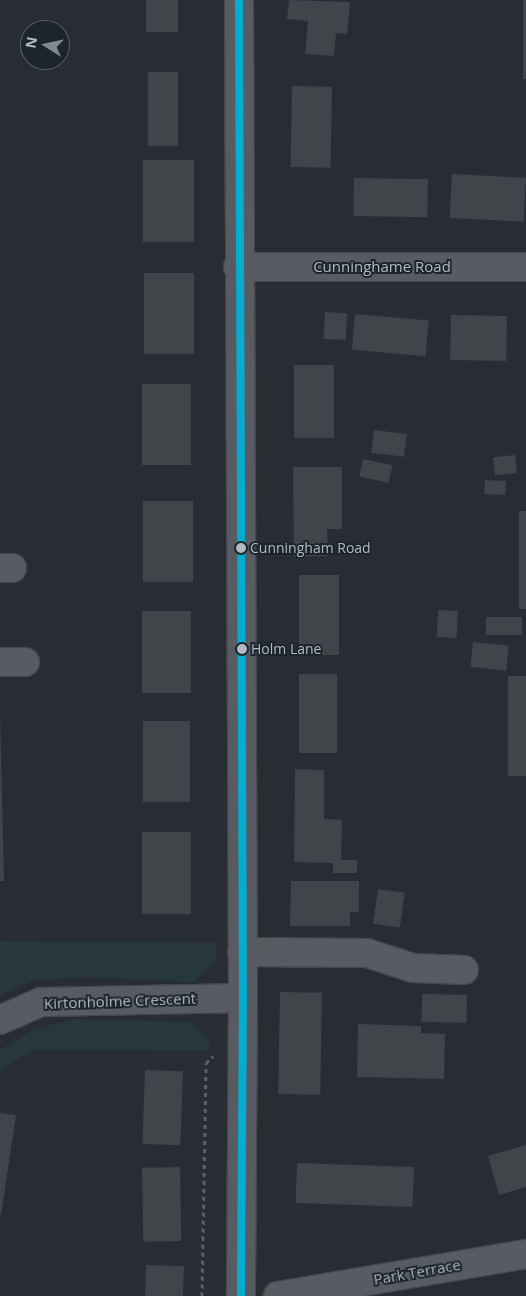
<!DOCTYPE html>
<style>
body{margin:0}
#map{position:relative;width:526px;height:1296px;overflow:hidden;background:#282d33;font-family:"Open Sans",sans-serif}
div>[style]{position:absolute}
.green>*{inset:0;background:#263839}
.building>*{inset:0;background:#40454a;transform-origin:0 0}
.path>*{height:3px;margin-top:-1.5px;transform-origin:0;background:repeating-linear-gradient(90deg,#5b6066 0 4px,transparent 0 8px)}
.roads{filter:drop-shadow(1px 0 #44484c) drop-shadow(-1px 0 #44484c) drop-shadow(0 1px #44484c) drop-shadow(0 -1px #44484c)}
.minor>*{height:28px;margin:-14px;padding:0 14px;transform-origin:14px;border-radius:14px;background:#585c62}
.bus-1>*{height:8px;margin:-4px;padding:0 4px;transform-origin:4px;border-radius:4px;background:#06acd0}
.dots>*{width:14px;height:14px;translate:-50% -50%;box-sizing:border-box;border:2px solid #1c242d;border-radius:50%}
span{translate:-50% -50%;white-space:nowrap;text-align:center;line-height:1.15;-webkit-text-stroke:4px #1c242d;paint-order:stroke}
.bus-label{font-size:14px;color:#b2bac5}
.left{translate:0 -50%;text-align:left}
.street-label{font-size:15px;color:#b2bac5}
.north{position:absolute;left:20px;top:20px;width:50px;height:50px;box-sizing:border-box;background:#1c242d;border:1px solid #58606a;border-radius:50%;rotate:280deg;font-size:14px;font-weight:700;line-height:20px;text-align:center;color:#b2bac5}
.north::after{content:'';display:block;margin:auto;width:18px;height:22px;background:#828992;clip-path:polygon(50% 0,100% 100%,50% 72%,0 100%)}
</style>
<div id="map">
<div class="green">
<i style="clip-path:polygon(0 941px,216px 943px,216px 959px,194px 982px,85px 977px,31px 981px,0 996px)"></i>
<i style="clip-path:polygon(73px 1019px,191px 1022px,211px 1043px,207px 1051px,35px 1050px,5px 1066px,0 1072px,0 1050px,32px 1030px)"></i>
</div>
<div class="building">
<i style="left:146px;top:0;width:32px;height:32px"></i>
<i style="clip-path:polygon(289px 0,350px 2px,347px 34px,336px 33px,334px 56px,305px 54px,308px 21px,287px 19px)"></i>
<i style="left:523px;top:0;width:3px;height:79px"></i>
<i style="left:148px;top:72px;width:30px;height:74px"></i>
<i style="left:292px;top:86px;width:40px;height:81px;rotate:1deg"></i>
<i style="left:143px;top:160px;width:51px;height:82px"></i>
<i style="left:452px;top:174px;width:74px;height:44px;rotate:3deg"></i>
<i style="left:354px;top:178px;width:74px;height:38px;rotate:1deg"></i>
<i style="left:144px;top:273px;width:50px;height:81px"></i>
<i style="left:325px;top:312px;width:22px;height:27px;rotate:3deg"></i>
<i style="left:355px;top:314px;width:74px;height:36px;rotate:5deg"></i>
<i style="left:451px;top:315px;width:56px;height:45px;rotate:1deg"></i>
<i style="left:294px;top:365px;width:40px;height:73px"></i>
<i style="left:142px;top:384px;width:49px;height:81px"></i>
<i style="left:374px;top:430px;width:33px;height:23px;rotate:7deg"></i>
<i style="left:515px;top:455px;width:18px;height:22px;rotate:84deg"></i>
<i style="left:363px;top:459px;width:30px;height:18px;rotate:12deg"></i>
<i style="clip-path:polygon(293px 467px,342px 467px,342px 529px,327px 529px,328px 556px,294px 557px)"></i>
<i style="left:485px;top:480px;width:21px;height:14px;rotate:3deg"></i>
<i style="left:143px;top:501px;width:50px;height:81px"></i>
<i style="left:519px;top:511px;width:7px;height:98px"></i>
<i style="left:299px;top:575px;width:40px;height:80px"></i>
<i style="left:438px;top:610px;width:20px;height:27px;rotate:3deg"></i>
<i style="left:142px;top:611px;width:49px;height:82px"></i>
<i style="left:486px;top:617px;width:36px;height:18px"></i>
<i style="left:473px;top:642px;width:36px;height:25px;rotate:6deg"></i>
<i style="left:299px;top:674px;width:38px;height:79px"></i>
<i style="left:508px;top:676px;width:18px;height:100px"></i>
<i style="clip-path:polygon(0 710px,4px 881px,0 881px)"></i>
<i style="left:143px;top:721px;width:47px;height:81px"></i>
<i style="clip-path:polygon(295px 769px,324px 770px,324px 819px,342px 820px,341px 860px,357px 860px,357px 873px,333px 873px,333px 863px,294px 862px)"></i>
<i style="left:142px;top:832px;width:49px;height:82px"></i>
<i style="clip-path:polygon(291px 881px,359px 881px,359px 912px,350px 912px,350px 926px,290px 926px)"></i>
<i style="left:378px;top:889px;width:27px;height:35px;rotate:8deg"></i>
<i style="left:280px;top:992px;width:42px;height:102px;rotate:1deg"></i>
<i style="left:422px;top:994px;width:45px;height:28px;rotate:1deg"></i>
<i style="clip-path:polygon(358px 1024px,421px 1026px,421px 1033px,445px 1034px,444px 1079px,357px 1077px)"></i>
<i style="left:145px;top:1070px;width:38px;height:74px;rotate:2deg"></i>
<i style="clip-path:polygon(0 1113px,16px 1115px,1px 1215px,0 1215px)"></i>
<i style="clip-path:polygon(526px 1145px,526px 1187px,499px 1195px,488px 1156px)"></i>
<i style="left:297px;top:1163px;width:117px;height:40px;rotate:2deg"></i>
<i style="left:180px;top:1167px;width:74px;height:38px;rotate:89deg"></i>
<i style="left:146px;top:1265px;width:38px;height:31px;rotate:2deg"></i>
</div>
<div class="path">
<i style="left:202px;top:1296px;width:233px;rotate:-89deg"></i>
<i style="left:206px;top:1063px;width:10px;rotate:-45deg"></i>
</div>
<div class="roads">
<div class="minor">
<i style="left:239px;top:0;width:998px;rotate:89.77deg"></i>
<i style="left:243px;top:998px;width:298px;rotate:90.4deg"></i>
<i style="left:238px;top:267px;width:288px"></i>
<i style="left:0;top:568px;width:12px"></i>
<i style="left:0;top:662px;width:25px"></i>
<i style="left:242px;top:952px;width:125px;rotate:0.5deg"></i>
<i style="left:367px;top:953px;width:48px;rotate:18.1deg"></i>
<i style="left:413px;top:968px;width:51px;rotate:2.2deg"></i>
<i style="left:0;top:1020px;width:45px;rotate:-23.7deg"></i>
<i style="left:41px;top:1002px;width:202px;rotate:-1.1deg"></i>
<i style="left:278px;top:1296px;width:252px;rotate:-9.6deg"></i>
</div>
</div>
<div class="bus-1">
<i style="left:239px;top:0;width:998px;rotate:89.77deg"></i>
<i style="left:243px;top:998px;width:298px;rotate:90.4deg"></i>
</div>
<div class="dots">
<i style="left:241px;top:548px;background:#b2bac5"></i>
<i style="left:242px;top:649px;background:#b2bac5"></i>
</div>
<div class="bus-label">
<span class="left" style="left:250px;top:548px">Cunningham Road</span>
<span class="left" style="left:251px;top:649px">Holm Lane</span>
</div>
<div class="street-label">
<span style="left:382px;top:267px">Cunninghame Road</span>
<span style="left:120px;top:1001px;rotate:-2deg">Kirtonholme Crescent</span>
<span style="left:417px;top:1272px;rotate:-10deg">Park Terrace</span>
</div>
<div class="north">N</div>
</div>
